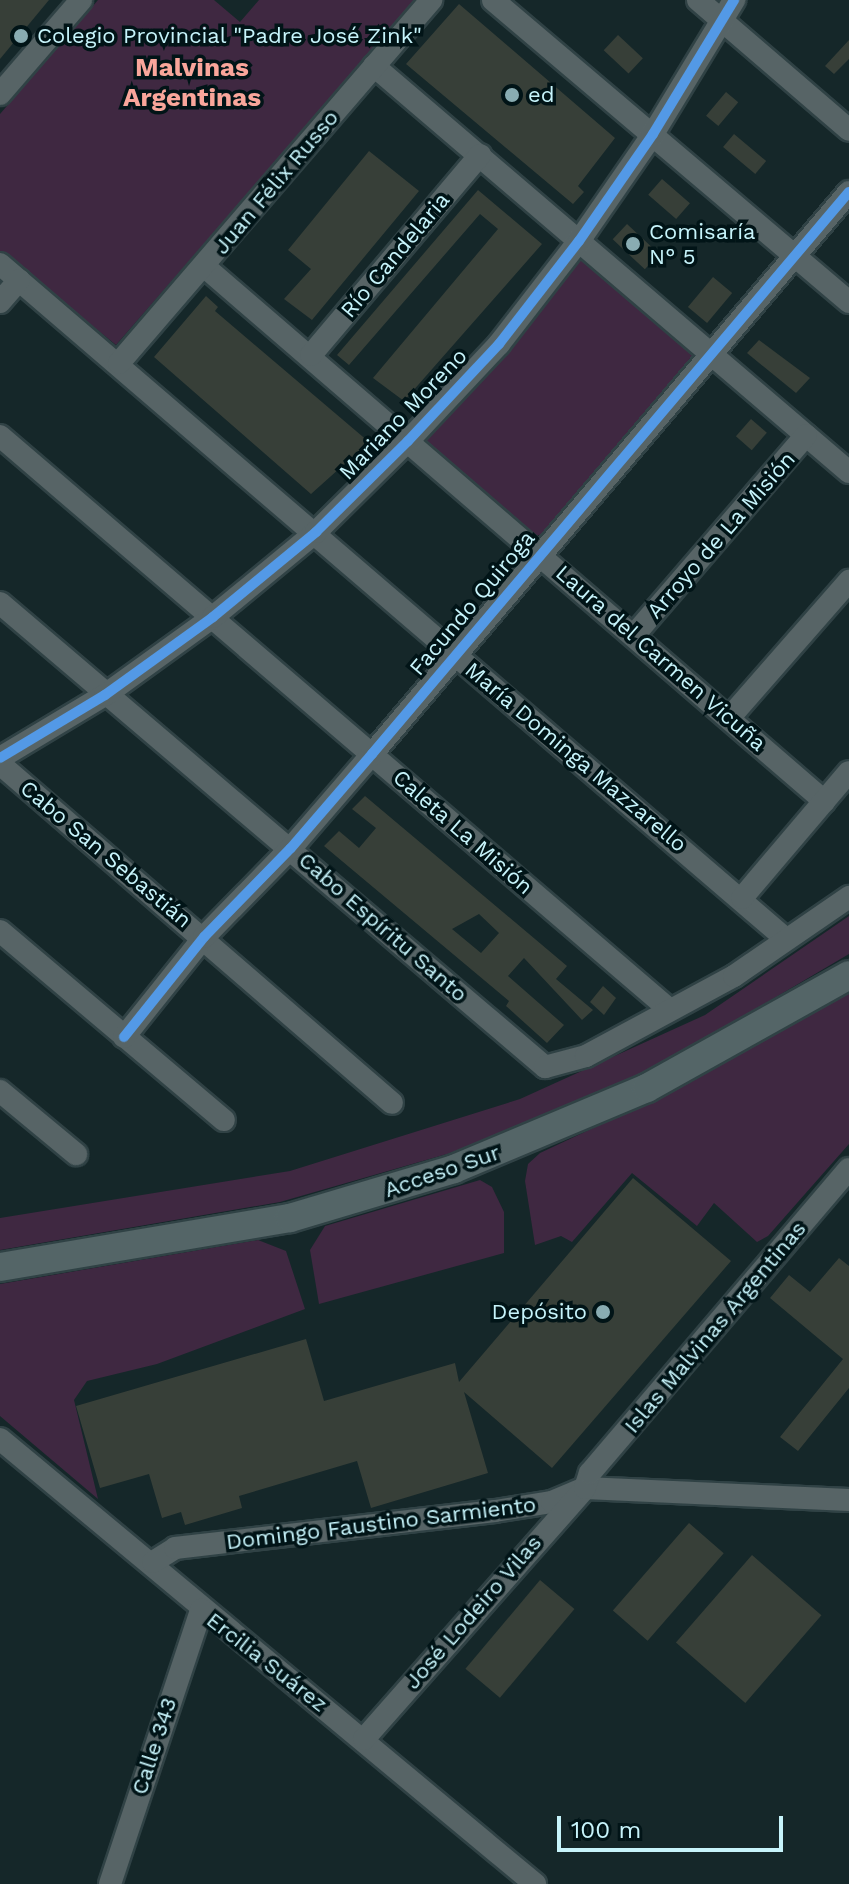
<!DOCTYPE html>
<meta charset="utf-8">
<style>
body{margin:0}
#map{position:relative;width:849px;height:1884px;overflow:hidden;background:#152729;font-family:"Work Sans",sans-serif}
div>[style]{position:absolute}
.green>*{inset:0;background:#3f2841}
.building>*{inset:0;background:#373f38;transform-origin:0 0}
.roads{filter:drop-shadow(2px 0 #304245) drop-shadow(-2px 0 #304245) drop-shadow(0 2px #304245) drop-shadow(0 -2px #304245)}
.minor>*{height:22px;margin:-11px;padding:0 11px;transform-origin:11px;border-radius:11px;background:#576466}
.major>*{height:28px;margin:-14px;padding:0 14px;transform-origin:14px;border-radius:14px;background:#546567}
.cycleway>*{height:10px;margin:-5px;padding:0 5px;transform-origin:5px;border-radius:5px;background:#5399e6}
.dots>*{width:22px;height:22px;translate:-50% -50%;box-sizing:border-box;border:4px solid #011417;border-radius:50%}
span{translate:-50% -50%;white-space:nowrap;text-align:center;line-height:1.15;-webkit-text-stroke:7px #011417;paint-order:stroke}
.poi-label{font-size:22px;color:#c7f4fb}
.left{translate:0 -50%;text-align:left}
.right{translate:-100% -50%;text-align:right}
.street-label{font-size:22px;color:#c7f4fb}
.quarter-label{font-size:26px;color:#f9a69b;font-weight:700}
.scale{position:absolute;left:557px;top:1816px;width:226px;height:36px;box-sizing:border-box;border:4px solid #c7f4fb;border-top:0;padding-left:10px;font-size:24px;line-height:28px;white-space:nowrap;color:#c7f4fb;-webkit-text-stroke:6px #011417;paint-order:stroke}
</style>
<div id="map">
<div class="green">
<i style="clip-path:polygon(98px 0,214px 0,240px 22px,259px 0,416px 0,116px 345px,0 251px,0 114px)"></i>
<i style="clip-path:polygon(586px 259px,693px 355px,545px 533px,536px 536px,426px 445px,426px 438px,576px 262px)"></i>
<i style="clip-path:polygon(849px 916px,849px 954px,662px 1064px,551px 1115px,447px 1154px,280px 1202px,0 1250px,0 1218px,290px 1171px,520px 1099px,705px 1015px)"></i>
<i style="clip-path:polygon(849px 992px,849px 1144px,768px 1236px,757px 1242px,714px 1203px,697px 1226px,632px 1173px,572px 1242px,561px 1236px,535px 1245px,525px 1181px,528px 1164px,540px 1153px,691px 1082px)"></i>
<i style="clip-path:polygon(480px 1180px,492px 1187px,504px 1212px,504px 1253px,319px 1304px,310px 1250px,325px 1226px)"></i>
<i style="clip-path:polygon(258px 1240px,286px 1251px,305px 1309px,157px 1364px,87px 1381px,74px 1400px,98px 1499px,0 1416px,0 1284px)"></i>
</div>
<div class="building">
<i style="clip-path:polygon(0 0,49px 0,0 59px)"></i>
<i style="clip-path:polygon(459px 4px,615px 138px,578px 186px,584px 192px,573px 204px,406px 64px)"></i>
<i style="left:618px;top:35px;width:34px;height:21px;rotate:43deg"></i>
<i style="clip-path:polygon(849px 40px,849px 59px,834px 74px,825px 66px)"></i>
<i style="left:726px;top:92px;width:16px;height:31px;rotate:40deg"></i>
<i style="left:734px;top:134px;width:42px;height:17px;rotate:40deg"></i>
<i style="clip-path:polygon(369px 151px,419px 191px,312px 320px,284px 299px,311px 269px,288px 250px)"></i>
<i style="left:662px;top:179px;width:37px;height:21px;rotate:41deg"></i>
<i style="clip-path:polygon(478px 190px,542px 244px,404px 401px,373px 378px,498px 229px,480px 214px,349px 365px,337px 355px)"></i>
<i style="left:627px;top:224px;width:44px;height:21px;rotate:43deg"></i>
<i style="left:713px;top:277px;width:25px;height:39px;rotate:40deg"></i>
<i style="clip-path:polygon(206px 296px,218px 307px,215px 311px,369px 442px,311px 494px,154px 357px)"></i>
<i style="clip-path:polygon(759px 340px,810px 378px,796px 393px,747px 353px)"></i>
<i style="left:751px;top:419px;width:21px;height:23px;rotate:41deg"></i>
<i style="clip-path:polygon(evenodd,365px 796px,567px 966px,556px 979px,593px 1010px,582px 1020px,524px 958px,508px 976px,564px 1025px,547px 1043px,506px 1006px,509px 1001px,324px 846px,339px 831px,359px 848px,376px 828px,352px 809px,365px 796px,479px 914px,499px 933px,481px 953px,452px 929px,479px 914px)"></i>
<i style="clip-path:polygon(603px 986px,616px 998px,604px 1015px,590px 1002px)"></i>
<i style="clip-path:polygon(633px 1178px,731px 1261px,552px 1468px,464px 1392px,488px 1473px,371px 1508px,357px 1461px,239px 1496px,242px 1508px,185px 1525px,181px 1512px,162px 1518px,149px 1474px,100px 1488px,76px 1406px,306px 1339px,324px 1401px,455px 1363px,459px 1382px)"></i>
<i style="clip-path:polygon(839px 1258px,849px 1266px,849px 1388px,798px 1451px,780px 1437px,843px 1359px,770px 1298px,789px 1275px,810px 1292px)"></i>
<i style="left:689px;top:1523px;width:46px;height:116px;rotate:41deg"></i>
<i style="left:752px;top:1555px;width:92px;height:116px;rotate:41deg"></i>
<i style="left:540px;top:1580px;width:45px;height:116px;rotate:40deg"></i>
</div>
<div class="roads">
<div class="minor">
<i style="left:493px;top:0;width:467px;rotate:40.3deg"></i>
<i style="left:698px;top:0;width:199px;rotate:40.7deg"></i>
<i style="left:374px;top:66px;width:625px;rotate:40.52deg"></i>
<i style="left:0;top:94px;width:124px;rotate:-49.2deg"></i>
<i style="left:0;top:264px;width:1036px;rotate:40.66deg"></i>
<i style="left:205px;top:267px;width:818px;rotate:40.78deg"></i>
<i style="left:0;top:302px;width:29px;rotate:-49deg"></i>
<i style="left:311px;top:355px;width:262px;rotate:-49.8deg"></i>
<i style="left:119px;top:363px;width:479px;rotate:-49.3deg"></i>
<i style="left:0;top:436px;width:882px;rotate:40.59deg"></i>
<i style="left:0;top:603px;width:716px;rotate:40.41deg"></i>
<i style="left:545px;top:1067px;width:42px;rotate:-15deg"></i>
<i style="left:586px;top:1056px;width:168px;rotate:-28.4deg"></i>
<i style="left:734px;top:976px;width:140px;rotate:-34.5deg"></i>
<i style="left:635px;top:634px;width:262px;rotate:-49.3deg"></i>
<i style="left:730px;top:717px;width:181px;rotate:-48.8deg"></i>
<i style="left:0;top:758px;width:122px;rotate:-31deg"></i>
<i style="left:105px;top:695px;width:133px;rotate:-35.8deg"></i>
<i style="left:213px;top:617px;width:134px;rotate:-39.5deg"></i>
<i style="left:316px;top:532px;width:129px;rotate:-44.7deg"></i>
<i style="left:408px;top:441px;width:133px;rotate:-46.8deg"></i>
<i style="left:499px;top:344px;width:130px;rotate:-52.2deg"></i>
<i style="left:579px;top:241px;width:130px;rotate:-55.3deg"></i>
<i style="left:653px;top:134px;width:157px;rotate:-58.8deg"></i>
<i style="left:0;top:764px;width:518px;rotate:40.85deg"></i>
<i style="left:742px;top:898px;width:165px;rotate:-49.7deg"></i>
<i style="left:0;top:931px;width:293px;rotate:40.2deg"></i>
<i style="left:124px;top:1037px;width:128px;rotate:-51.3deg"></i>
<i style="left:204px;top:937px;width:124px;rotate:-45.7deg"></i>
<i style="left:291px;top:848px;width:124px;rotate:-49.2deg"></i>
<i style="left:372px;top:754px;width:737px;rotate:-49.68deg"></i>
<i style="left:0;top:1091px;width:99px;rotate:39.7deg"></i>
<i style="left:0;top:1439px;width:696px;rotate:39.75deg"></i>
<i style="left:153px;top:1562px;width:26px;rotate:-32deg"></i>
<i style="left:175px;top:1548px;width:322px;rotate:-6.6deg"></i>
<i style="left:495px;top:1511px;width:58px;rotate:-9deg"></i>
<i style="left:552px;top:1502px;width:36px;rotate:-23deg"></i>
<i style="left:585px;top:1488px;width:264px;rotate:2.6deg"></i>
<i style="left:364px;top:1739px;width:334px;rotate:-48.6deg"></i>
<i style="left:585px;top:1488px;width:16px;rotate:-72deg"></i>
<i style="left:590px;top:1473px;width:399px;rotate:-49.6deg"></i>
<i style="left:110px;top:1884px;width:289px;rotate:-71.6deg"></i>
</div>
<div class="major">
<i style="left:0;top:1267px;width:294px;rotate:-9.6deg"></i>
<i style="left:290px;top:1218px;width:171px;rotate:-16.6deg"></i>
<i style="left:454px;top:1169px;width:209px;rotate:-22.8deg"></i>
<i style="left:647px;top:1088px;width:231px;rotate:-29.2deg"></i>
</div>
</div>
<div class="cycleway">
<i style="left:0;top:758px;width:122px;rotate:-31deg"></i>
<i style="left:105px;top:695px;width:133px;rotate:-35.8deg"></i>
<i style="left:213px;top:617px;width:134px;rotate:-39.5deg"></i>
<i style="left:316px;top:532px;width:129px;rotate:-44.7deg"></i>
<i style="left:408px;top:441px;width:133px;rotate:-46.8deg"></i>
<i style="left:499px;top:344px;width:130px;rotate:-52.2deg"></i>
<i style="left:579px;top:241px;width:130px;rotate:-55.3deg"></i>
<i style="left:653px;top:134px;width:157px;rotate:-58.8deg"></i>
<i style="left:124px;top:1037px;width:128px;rotate:-51.3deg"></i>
<i style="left:204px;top:937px;width:124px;rotate:-45.7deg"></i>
<i style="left:291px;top:848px;width:124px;rotate:-49.2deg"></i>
<i style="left:372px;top:754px;width:737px;rotate:-49.68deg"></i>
</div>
<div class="dots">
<i style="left:21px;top:36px;background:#89acb2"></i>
<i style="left:512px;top:95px;background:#89acb2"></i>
<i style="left:633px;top:244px;background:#89acb2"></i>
<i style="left:603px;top:1312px;background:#89acb2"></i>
</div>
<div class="poi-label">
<span class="left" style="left:37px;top:36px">Colegio Provincial "Padre José Zink"</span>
<span class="left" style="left:528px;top:95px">ed</span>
<span class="left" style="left:649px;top:244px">Comisaría<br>N° 5</span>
<span class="right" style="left:587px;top:1312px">Depósito</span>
</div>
<div class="street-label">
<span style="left:276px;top:182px;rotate:-50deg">Juan Félix Russo</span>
<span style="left:395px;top:255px;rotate:-50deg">Río Candelaria</span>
<span style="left:403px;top:414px;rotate:-46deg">Mariano Moreno</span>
<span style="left:721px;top:535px;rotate:-49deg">Arroyo de La Misión</span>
<span style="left:472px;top:603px;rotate:-50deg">Facundo Quiroga</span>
<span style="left:661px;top:658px;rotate:41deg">Laura del Carmen Vicuña</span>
<span style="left:576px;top:757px;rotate:40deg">María Dominga Mazzarello</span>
<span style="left:463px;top:832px;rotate:41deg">Caleta La Misión</span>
<span style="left:106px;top:854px;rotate:40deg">Cabo San Sebastián</span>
<span style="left:383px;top:927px;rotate:41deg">Cabo Espíritu Santo</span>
<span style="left:442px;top:1171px;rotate:-19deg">Acceso Sur</span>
<span style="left:715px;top:1327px;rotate:-50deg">Islas Malvinas Argentinas</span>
<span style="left:381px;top:1523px;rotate:-7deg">Domingo Faustino Sarmiento</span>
<span style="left:473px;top:1612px;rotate:-49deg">José Lodeiro Vilas</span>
<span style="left:267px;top:1662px;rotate:38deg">Ercilia Suárez</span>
<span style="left:154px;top:1746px;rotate:-72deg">Calle 343</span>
</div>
<div class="quarter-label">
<span style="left:192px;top:83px">Malvinas<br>Argentinas</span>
</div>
<div class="scale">100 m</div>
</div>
